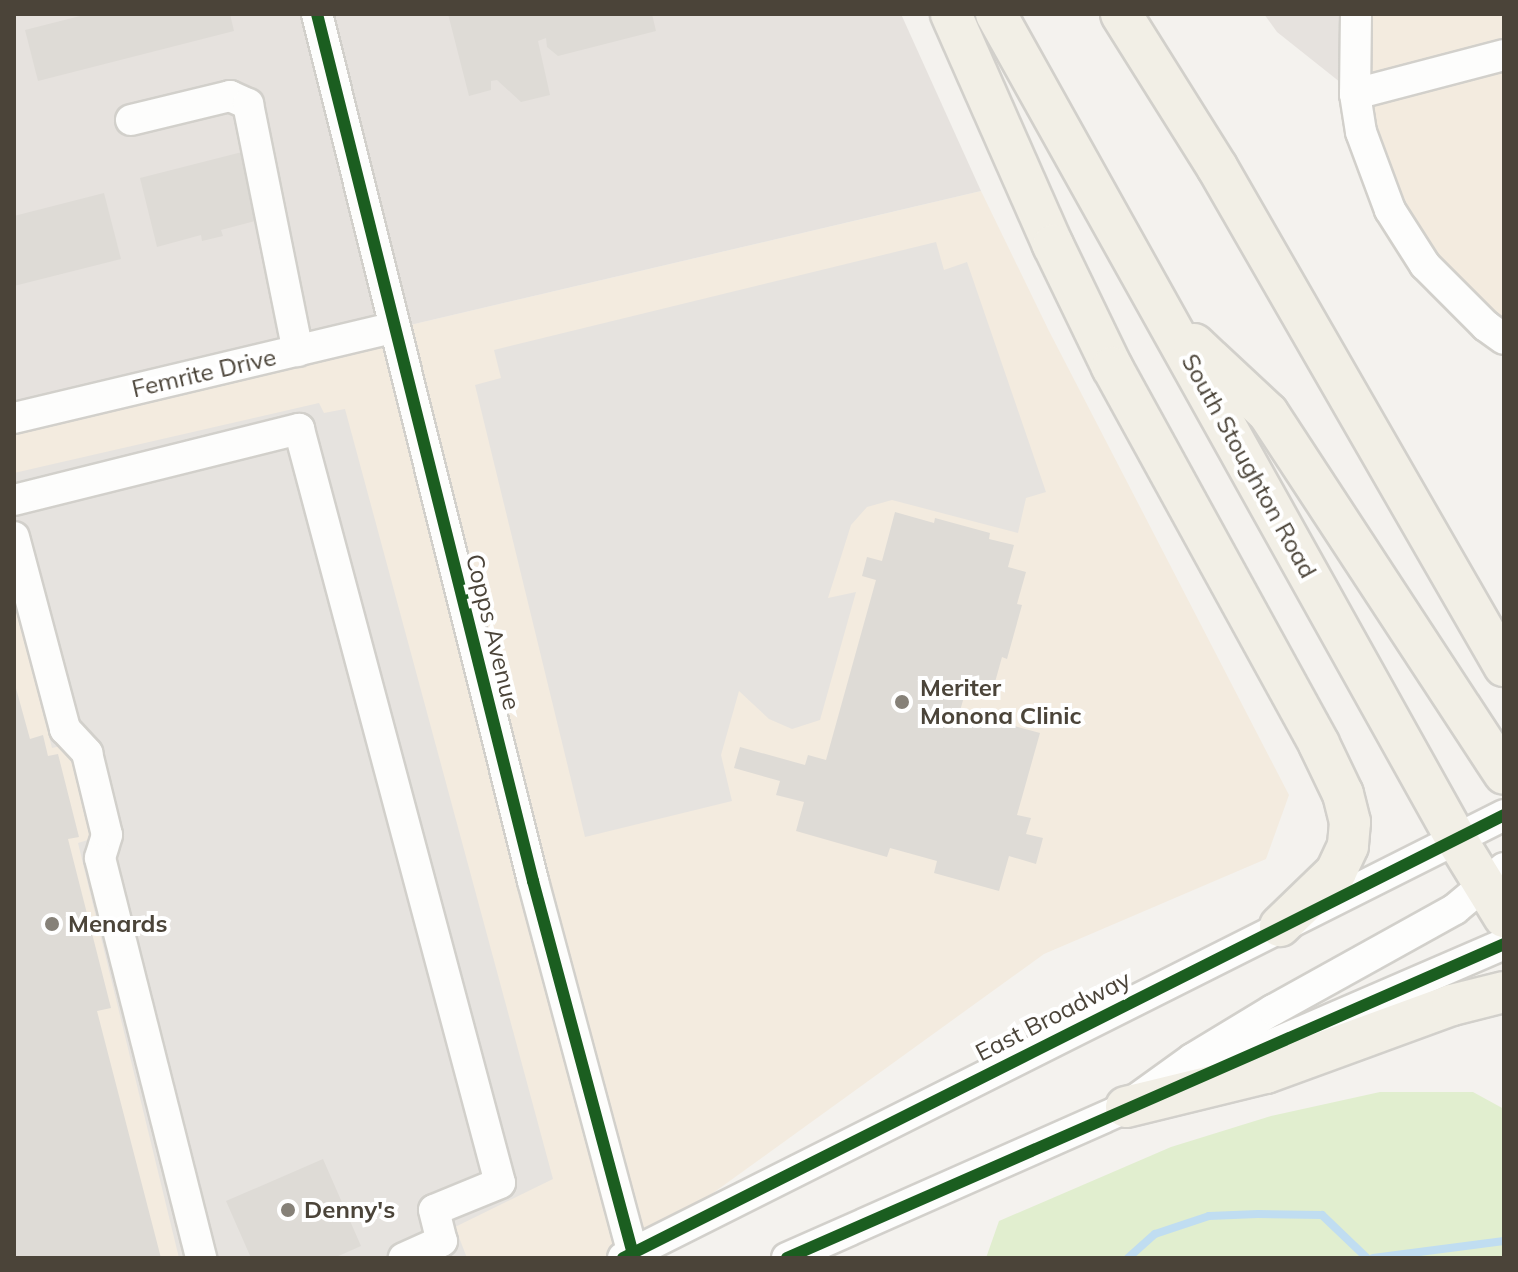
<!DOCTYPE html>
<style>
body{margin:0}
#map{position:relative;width:1518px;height:1272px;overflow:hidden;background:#f4f2ee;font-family:Mulish,sans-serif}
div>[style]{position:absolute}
.commercial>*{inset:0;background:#f3ebdf}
.industrial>*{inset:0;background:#e6e2de}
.green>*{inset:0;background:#e1eecf}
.parking>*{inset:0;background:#e6e3df}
.stream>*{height:8px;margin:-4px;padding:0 4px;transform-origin:4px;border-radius:4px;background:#c0ddf1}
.building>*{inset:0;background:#dedbd6}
.roads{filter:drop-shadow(2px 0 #d2d0cb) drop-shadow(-2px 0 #d2d0cb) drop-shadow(0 2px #d2d0cb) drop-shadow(0 -2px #d2d0cb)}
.minor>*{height:30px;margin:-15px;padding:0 15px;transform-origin:15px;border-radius:15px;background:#fdfdfc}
.major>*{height:40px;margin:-20px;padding:0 20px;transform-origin:20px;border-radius:20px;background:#f2efe6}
.cycleway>*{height:12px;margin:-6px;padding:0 6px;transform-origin:6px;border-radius:6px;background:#1b5e20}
.dots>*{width:22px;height:22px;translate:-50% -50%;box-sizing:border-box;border:4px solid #fff;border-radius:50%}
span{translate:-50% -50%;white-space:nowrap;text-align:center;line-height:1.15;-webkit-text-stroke:8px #fff;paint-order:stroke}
.street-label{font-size:24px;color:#4b4439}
.poi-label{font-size:24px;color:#4b4439;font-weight:700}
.left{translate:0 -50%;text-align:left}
.frame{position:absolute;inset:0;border:16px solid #4b4439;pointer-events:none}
</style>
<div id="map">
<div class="commercial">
<i style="clip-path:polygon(1367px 14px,1504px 14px,1504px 339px,1486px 326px,1376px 177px)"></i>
<i style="clip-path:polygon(981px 191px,1049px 331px,1289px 795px,1266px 859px,1044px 954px,623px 1258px,14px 1258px,14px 418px)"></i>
</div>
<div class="industrial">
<i style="clip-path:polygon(14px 14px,901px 14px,981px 191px,14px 418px)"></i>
<i style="clip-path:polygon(1264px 14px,1367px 14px,1355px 94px,1277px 32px)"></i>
</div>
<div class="green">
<i style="clip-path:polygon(1380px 1092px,1473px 1092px,1504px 1109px,1504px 1258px,986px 1258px,999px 1221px,1171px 1147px,1271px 1116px)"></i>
</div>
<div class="parking">
<i style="clip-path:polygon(936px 242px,944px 270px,967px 262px,1046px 492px,1026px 498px,1018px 533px,892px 500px,867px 507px,851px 525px,828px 598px,856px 592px,820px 720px,792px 729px,769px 719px,739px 691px,721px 755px,732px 801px,585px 837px,475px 385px,501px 378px,494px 350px)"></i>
<i style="clip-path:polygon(319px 403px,324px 413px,345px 409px,553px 1179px,455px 1227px,467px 1258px,179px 1258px,78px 843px,94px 838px,69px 744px,52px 748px,14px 601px,14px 473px)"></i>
</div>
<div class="stream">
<i style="left:1128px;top:1258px;width:36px;rotate:-42deg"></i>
<i style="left:1155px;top:1234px;width:57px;rotate:-18.4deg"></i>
<i style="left:1209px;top:1216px;width:49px;rotate:-2.3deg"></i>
<i style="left:1258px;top:1214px;width:64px;rotate:0.9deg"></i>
<i style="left:1322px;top:1215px;width:62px;rotate:43.7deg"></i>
<i style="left:1373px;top:1258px;width:132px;rotate:-7.4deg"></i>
</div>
<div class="building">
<i style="clip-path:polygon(88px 14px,230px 14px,234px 31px,38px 81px,25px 30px)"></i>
<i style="clip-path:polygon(448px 14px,652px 14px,656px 31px,558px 56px,547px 47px,546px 38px,538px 41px,550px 95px,521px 102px,497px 80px,491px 81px,491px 90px,469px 96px)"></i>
<i style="clip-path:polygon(246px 151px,263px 219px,221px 230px,223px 236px,202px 241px,201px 235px,157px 247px,140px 178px)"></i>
<i style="clip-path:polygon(104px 193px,121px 259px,14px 286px,14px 216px)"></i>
<i style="clip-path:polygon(895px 512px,934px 523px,935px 518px,990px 533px,989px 539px,1014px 545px,1008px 567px,1026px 572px,1017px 604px,1022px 605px,1007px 659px,1002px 657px,992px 693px,967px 686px,960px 711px,1040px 733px,1017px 815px,1031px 818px,1026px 834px,1043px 838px,1036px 864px,1009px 856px,999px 891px,934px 873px,937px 861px,890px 848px,887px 857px,796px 831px,804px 802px,776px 795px,780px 781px,734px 768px,740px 747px,805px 765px,808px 755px,826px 760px,876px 580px,862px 576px,867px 557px,882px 561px)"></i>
<i style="clip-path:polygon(14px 681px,30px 739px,43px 735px,48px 756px,58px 754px,79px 837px,68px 839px,111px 1008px,97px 1011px,161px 1258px,14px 1258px)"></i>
<i style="clip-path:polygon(323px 1159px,361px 1246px,334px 1258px,251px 1258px,226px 1201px)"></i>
</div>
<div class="roads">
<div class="minor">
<i style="left:317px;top:14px;width:894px;rotate:76.01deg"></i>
<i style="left:533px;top:881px;width:390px;rotate:75deg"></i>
<i style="left:1356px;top:14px;width:80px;rotate:90.7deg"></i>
<i style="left:1355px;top:94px;width:38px;rotate:81deg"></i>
<i style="left:1361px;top:132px;width:83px;rotate:69.6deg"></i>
<i style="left:1390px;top:210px;width:65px;rotate:57.5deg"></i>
<i style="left:1425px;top:265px;width:86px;rotate:45deg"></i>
<i style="left:1486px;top:326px;width:22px;rotate:36deg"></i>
<i style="left:1355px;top:94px;width:154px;rotate:-14.7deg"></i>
<i style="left:131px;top:120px;width:102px;rotate:-13.6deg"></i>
<i style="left:230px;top:96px;width:20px;rotate:24deg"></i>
<i style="left:248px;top:104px;width:252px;rotate:78.6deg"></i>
<i style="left:14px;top:418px;width:390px;rotate:-13.4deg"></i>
<i style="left:14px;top:500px;width:294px;rotate:-14deg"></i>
<i style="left:299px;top:429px;width:780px;rotate:75.07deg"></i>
<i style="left:500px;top:1183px;width:71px;rotate:157.8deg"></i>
<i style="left:434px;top:1210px;width:32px;rotate:76deg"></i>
<i style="left:442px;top:1241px;width:42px;rotate:155.9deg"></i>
<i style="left:14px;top:537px;width:199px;rotate:75.1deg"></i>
<i style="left:65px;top:729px;width:33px;rotate:47deg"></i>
<i style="left:87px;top:753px;width:84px;rotate:76.3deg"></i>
<i style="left:107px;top:835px;width:24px;rotate:107deg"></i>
<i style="left:100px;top:858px;width:413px;rotate:75.8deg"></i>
<i style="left:1199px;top:1076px;width:332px;rotate:-23.4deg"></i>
<i style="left:1134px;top:1101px;width:72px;rotate:-35.9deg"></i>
<i style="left:1192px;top:1059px;width:95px;rotate:-31.2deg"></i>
<i style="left:1273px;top:1010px;width:208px;rotate:-29deg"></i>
<i style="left:1455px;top:909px;width:64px;rotate:-39.9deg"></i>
<i style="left:623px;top:1258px;width:986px;rotate:-26.69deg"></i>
<i style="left:787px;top:1258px;width:389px;rotate:-23.9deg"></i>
</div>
<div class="major">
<i style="left:951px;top:14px;width:253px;rotate:66.2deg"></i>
<i style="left:1053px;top:245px;width:136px;rotate:64.2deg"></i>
<i style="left:1112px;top:367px;width:430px;rotate:61.2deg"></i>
<i style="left:1319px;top:744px;width:55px;rotate:64.4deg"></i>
<i style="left:1343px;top:794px;width:29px;rotate:76deg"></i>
<i style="left:1350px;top:822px;width:24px;rotate:95deg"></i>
<i style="left:1348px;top:846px;width:29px;rotate:115deg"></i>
<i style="left:1336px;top:872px;width:78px;rotate:136deg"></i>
<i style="left:996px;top:14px;width:942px;rotate:60.85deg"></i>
<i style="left:1455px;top:837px;width:94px;rotate:58.5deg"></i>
<i style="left:1121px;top:14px;width:181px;rotate:57.9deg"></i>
<i style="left:1217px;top:167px;width:576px;rotate:60.09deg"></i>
<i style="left:1194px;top:344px;width:101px;rotate:43deg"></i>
<i style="left:1268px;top:413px;width:431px;rotate:56.8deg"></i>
<i style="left:1126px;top:1107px;width:144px;rotate:-13.7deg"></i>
<i style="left:1266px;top:1073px;width:198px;rotate:-20.1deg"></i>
<i style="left:1452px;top:1005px;width:54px;rotate:-14deg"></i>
</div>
</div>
<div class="cycleway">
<i style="left:317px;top:14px;width:894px;rotate:76.01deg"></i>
<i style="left:533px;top:881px;width:390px;rotate:75deg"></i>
<i style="left:623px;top:1258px;width:986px;rotate:-26.69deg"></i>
<i style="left:787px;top:1258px;width:783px;rotate:-23.65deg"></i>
</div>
<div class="dots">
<i style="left:902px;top:702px;background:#868178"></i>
<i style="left:52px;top:924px;background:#868178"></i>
<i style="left:288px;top:1210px;background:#868178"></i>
</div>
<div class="street-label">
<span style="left:204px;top:373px;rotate:-13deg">Femrite Drive</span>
<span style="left:1249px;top:466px;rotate:61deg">South Stoughton Road</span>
<span style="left:493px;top:632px;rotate:76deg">Copps Avenue</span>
<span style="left:1053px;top:1016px;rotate:-27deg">East Broadway</span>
</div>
<div class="poi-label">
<span class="left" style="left:920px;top:702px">Meriter<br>Monona Clinic</span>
<span class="left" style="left:68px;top:924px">Menards</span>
<span class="left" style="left:304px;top:1210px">Denny's</span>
</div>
<div class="frame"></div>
</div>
